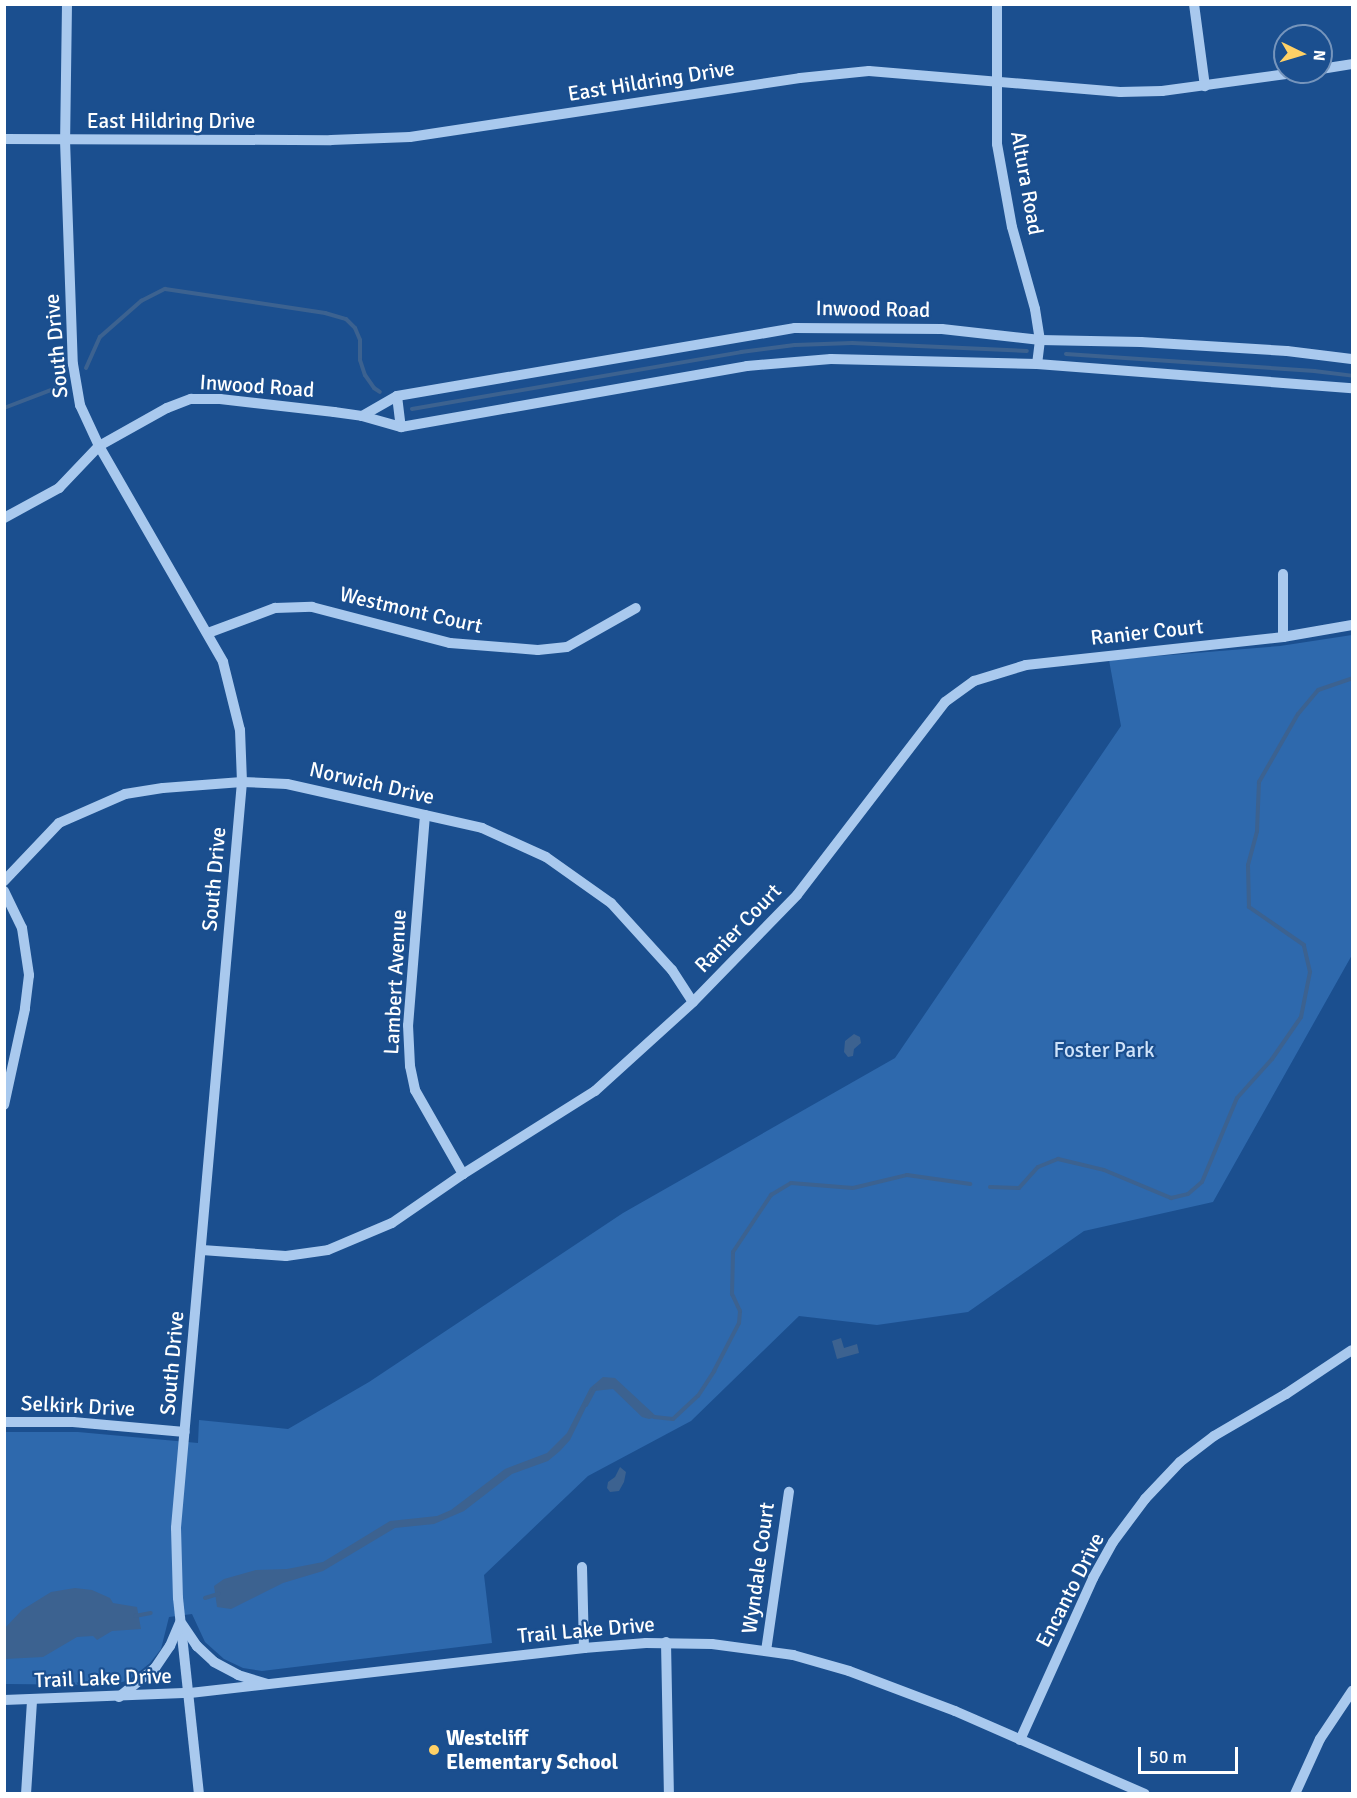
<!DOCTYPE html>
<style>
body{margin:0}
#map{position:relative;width:1357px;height:1798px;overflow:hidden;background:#1b4f8f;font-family:Signika,sans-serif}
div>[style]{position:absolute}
.green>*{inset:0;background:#2e69ad}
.water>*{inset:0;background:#3c6290}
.stream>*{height:4px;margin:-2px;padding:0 2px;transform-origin:2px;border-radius:2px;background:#3c6290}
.minor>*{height:10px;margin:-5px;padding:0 5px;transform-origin:5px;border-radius:5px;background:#a9c9ee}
.dots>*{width:16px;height:16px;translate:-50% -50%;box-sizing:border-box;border:3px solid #1b4f8f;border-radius:50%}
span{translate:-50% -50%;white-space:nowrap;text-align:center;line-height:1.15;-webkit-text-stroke:4.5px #1b4f8f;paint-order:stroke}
.street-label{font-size:21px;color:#fff}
.park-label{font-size:21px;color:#cfe3fa}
.poi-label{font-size:21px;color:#fff;font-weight:700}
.left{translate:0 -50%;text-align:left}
.frame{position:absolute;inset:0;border:6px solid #fff;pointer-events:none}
.north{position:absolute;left:1273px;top:24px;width:60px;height:60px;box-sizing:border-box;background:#1b4f8f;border:2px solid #7695bc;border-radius:50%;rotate:95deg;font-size:16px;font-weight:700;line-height:24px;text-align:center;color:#fff}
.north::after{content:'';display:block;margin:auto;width:21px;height:27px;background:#ffd166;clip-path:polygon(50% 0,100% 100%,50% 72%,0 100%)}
.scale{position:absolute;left:1138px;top:1747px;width:100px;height:27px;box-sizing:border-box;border:3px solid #fff;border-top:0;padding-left:8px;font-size:18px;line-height:21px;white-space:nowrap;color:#fff;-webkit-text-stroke:4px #1b4f8f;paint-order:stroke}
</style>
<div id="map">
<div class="green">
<i style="clip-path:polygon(1352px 635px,1352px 955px,1213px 1202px,1084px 1231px,968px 1312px,877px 1325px,799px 1316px,691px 1421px,588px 1476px,484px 1575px,492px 1643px,262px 1671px,243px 1668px,224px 1659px,205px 1642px,192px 1614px,169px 1617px,161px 1649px,150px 1663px,129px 1680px,112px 1685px,5px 1684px,5px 1432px,78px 1432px,198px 1443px,199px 1420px,288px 1429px,369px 1382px,623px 1213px,895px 1058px,1121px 726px,1109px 660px,1280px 646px)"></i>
</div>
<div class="water">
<i style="clip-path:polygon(854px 1034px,860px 1037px,861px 1043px,854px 1049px,853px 1056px,848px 1057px,844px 1052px,845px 1041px)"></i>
<i style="clip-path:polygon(841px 1338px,844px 1348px,857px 1344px,859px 1353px,837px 1359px,832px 1341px)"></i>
<i style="clip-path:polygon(603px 1377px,615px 1378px,657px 1417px,649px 1419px,642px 1417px,613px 1389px,594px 1391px,570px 1440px,560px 1451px,548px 1461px,512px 1474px,464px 1511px,434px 1524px,395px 1528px,323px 1571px,283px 1583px,231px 1609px,217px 1607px,214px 1586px,224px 1579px,256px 1570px,287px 1569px,323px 1562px,390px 1521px,437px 1516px,451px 1510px,505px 1469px,547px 1453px,567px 1433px,590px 1388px)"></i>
<i style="clip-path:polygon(620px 1467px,626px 1472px,624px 1482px,619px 1491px,610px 1492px,607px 1488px,608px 1482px,615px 1477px)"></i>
<i style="clip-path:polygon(75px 1588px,92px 1590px,110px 1598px,113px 1603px,137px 1607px,141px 1629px,112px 1631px,97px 1640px,93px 1636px,77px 1637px,43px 1657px,5px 1659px,5px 1628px,22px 1610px,51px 1592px)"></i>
</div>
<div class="stream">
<i style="left:1066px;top:354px;width:249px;rotate:3.9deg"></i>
<i style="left:1314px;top:371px;width:38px;rotate:7deg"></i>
<i style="left:86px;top:368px;width:34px;rotate:-66deg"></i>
<i style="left:100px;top:337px;width:55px;rotate:-41.3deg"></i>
<i style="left:141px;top:301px;width:27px;rotate:-27deg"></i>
<i style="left:165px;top:289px;width:162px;rotate:8.5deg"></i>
<i style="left:325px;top:313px;width:22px;rotate:16deg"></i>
<i style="left:346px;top:319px;width:13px;rotate:45deg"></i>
<i style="left:355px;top:328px;width:13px;rotate:67deg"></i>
<i style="left:360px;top:340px;width:20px;rotate:90deg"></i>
<i style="left:360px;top:360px;width:16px;rotate:72deg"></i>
<i style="left:365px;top:375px;width:16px;rotate:55deg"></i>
<i style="left:374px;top:388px;width:7px;rotate:34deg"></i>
<i style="left:4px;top:408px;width:59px;rotate:-20.9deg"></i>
<i style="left:412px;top:409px;width:334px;rotate:-9.8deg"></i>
<i style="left:741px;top:352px;width:54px;rotate:-7.4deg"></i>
<i style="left:795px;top:345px;width:57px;rotate:-2deg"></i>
<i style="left:852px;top:343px;width:175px;rotate:2.6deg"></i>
<i style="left:990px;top:1187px;width:29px;rotate:2deg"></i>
<i style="left:1019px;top:1188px;width:28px;rotate:-48deg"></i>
<i style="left:1038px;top:1167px;width:22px;rotate:-22deg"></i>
<i style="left:1058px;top:1159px;width:47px;rotate:13.4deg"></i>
<i style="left:1104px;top:1170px;width:73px;rotate:22.7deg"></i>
<i style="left:1171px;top:1198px;width:17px;rotate:-13deg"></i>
<i style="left:1188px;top:1194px;width:18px;rotate:-41deg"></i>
<i style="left:1202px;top:1182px;width:91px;rotate:-67.4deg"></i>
<i style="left:1237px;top:1098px;width:52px;rotate:-48.1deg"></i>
<i style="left:1272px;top:1059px;width:51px;rotate:-55.4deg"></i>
<i style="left:1301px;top:1017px;width:46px;rotate:-78.7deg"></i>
<i style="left:1310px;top:972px;width:28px;rotate:-103deg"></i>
<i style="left:1304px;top:945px;width:67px;rotate:-145.4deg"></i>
<i style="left:1249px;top:907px;width:42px;rotate:-91.4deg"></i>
<i style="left:1248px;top:865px;width:35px;rotate:-75deg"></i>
<i style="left:1257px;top:831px;width:49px;rotate:-87.7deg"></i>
<i style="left:1259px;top:782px;width:78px;rotate:-60.2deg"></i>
<i style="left:1298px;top:714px;width:31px;rotate:-50deg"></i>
<i style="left:1318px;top:690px;width:36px;rotate:-19deg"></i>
<i style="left:586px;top:1405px;width:19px;rotate:-62deg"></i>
<i style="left:654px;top:1417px;width:19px;rotate:6deg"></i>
<i style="left:673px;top:1419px;width:34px;rotate:-43deg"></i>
<i style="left:698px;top:1396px;width:30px;rotate:-57deg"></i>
<i style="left:714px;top:1371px;width:54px;rotate:-62.5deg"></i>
<i style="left:739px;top:1323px;width:12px;rotate:-85deg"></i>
<i style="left:740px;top:1311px;width:19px;rotate:-115deg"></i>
<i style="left:732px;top:1294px;width:42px;rotate:-88.6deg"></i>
<i style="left:733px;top:1252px;width:69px;rotate:-56.3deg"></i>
<i style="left:771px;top:1195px;width:23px;rotate:-31deg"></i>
<i style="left:791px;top:1183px;width:62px;rotate:4.6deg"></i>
<i style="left:853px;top:1188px;width:56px;rotate:-13.5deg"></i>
<i style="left:907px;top:1175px;width:64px;rotate:8.1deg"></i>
<i style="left:205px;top:1598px;width:14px;rotate:-17deg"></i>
<i style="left:135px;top:1616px;width:16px;rotate:-11deg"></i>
</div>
<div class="minor">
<i style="left:67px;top:4px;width:136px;rotate:90.8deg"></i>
<i style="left:65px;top:140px;width:224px;rotate:88deg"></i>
<i style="left:73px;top:364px;width:42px;rotate:80.3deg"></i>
<i style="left:80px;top:405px;width:45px;rotate:65.1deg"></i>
<i style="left:99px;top:446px;width:249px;rotate:60.1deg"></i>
<i style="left:223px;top:662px;width:70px;rotate:76deg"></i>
<i style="left:240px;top:730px;width:52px;rotate:87.8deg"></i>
<i style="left:242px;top:782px;width:749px;rotate:95.06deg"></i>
<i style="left:176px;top:1528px;width:70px;rotate:88.4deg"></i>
<i style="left:178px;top:1598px;width:197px;rotate:83.9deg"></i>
<i style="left:997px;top:4px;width:140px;rotate:90deg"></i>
<i style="left:997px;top:144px;width:84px;rotate:79.8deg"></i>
<i style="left:1012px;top:227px;width:85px;rotate:74.3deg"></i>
<i style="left:1035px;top:309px;width:31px;rotate:81deg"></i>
<i style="left:1040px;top:340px;width:24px;rotate:97deg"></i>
<i style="left:1194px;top:4px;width:83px;rotate:82.4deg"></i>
<i style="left:1321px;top:69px;width:31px;rotate:-9deg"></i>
<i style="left:4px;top:139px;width:327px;rotate:0.2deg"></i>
<i style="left:331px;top:140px;width:79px;rotate:-2.2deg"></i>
<i style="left:410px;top:137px;width:394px;rotate:-8.6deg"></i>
<i style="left:800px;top:78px;width:69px;rotate:-5.8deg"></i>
<i style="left:869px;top:71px;width:252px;rotate:4.8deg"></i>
<i style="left:1120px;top:92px;width:42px;rotate:-1.4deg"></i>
<i style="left:1162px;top:91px;width:140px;rotate:-7.8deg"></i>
<i style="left:397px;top:396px;width:31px;rotate:83deg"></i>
<i style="left:362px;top:416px;width:40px;rotate:-29.7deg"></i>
<i style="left:397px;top:396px;width:404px;rotate:-9.7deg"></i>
<i style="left:795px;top:328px;width:147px;rotate:0.4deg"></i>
<i style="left:942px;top:329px;width:99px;rotate:6.4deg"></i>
<i style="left:1040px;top:340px;width:101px;rotate:1.1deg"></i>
<i style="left:1141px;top:342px;width:146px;rotate:3.5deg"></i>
<i style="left:1287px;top:351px;width:65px;rotate:7deg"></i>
<i style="left:4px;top:518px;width:63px;rotate:-28.6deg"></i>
<i style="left:59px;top:488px;width:58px;rotate:-46.4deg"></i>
<i style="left:99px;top:446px;width:78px;rotate:-29.2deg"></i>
<i style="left:167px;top:408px;width:26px;rotate:-21deg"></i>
<i style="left:191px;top:399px;width:29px"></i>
<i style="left:220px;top:399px;width:115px;rotate:6.5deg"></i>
<i style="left:334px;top:412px;width:28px;rotate:8deg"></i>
<i style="left:362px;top:416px;width:41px;rotate:15.8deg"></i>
<i style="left:401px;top:427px;width:351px;rotate:-10deg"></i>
<i style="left:747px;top:366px;width:84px;rotate:-4.8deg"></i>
<i style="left:831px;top:359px;width:206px;rotate:1.4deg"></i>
<i style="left:1037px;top:364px;width:316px;rotate:4.4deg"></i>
<i style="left:208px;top:633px;width:72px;rotate:-20.5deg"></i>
<i style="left:275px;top:608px;width:37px;rotate:-2deg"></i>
<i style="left:312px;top:607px;width:143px;rotate:14.6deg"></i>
<i style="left:450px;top:643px;width:88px;rotate:4.5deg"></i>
<i style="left:538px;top:650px;width:29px;rotate:-6deg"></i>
<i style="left:567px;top:647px;width:79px;rotate:-29.5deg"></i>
<i style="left:1283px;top:637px;width:63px;rotate:-90deg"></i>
<i style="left:425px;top:815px;width:211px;rotate:94.6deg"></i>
<i style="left:408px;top:1025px;width:41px;rotate:87.2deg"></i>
<i style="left:410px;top:1066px;width:25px;rotate:78deg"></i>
<i style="left:415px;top:1090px;width:97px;rotate:60.3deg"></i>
<i style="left:4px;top:881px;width:80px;rotate:-46.5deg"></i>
<i style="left:59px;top:823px;width:72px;rotate:-23.7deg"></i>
<i style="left:125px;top:794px;width:38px;rotate:-9deg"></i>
<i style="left:163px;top:788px;width:79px;rotate:-4.3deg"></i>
<i style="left:242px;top:782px;width:45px;rotate:2.5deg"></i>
<i style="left:287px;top:784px;width:200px;rotate:12.7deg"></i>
<i style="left:482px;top:828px;width:70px;rotate:24.4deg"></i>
<i style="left:546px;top:857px;width:80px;rotate:35.3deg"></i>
<i style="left:611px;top:903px;width:91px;rotate:47.7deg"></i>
<i style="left:672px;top:970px;width:38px;rotate:57deg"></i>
<i style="left:4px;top:891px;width:41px;rotate:64.1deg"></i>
<i style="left:22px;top:928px;width:48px;rotate:81.5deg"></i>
<i style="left:29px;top:975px;width:34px;rotate:97deg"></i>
<i style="left:25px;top:1009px;width:98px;rotate:102.3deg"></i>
<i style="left:202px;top:1250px;width:84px;rotate:4.1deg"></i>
<i style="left:286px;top:1256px;width:42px;rotate:-8.1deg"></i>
<i style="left:328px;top:1250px;width:69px;rotate:-22.9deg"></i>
<i style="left:392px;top:1223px;width:86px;rotate:-34.6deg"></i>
<i style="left:463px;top:1174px;width:156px;rotate:-32.2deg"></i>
<i style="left:595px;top:1091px;width:132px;rotate:-42.2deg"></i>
<i style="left:693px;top:1002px;width:149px;rotate:-45.8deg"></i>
<i style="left:797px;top:895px;width:243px;rotate:-52.5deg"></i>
<i style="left:945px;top:702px;width:36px;rotate:-36deg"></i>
<i style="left:974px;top:681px;width:54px;rotate:-17.1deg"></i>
<i style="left:1026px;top:665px;width:259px;rotate:-6.2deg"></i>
<i style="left:1283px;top:637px;width:70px;rotate:-9.9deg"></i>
<i style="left:4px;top:1422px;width:69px"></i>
<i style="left:73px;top:1422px;width:112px;rotate:5.1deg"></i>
<i style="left:582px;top:1567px;width:81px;rotate:88.6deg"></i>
<i style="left:182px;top:1624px;width:27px;rotate:56deg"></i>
<i style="left:197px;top:1646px;width:23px;rotate:43deg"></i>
<i style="left:214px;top:1662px;width:27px;rotate:28deg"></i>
<i style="left:238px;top:1675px;width:30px;rotate:17deg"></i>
<i style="left:666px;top:1642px;width:152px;rotate:88.9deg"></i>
<i style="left:766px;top:1651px;width:161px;rotate:-81.8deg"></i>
<i style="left:119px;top:1697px;width:46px;rotate:-38.9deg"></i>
<i style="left:155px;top:1668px;width:27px;rotate:-56deg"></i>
<i style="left:170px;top:1646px;width:25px;rotate:-67deg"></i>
<i style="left:4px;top:1700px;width:186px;rotate:-2.2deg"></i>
<i style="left:190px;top:1693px;width:397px;rotate:-6.5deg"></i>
<i style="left:584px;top:1648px;width:62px;rotate:-4.6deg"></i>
<i style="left:646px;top:1643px;width:66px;rotate:0.9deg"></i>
<i style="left:712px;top:1644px;width:82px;rotate:7.7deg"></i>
<i style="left:793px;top:1655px;width:58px;rotate:15.9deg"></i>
<i style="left:849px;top:1671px;width:113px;rotate:20.7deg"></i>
<i style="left:955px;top:1711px;width:207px;rotate:23.6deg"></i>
<i style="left:1020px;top:1740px;width:178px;rotate:-65.7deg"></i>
<i style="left:1093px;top:1578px;width:41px;rotate:-60.9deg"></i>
<i style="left:1113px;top:1542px;width:54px;rotate:-53.3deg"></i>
<i style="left:1145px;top:1499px;width:51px;rotate:-46.6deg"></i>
<i style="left:1180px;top:1462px;width:43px;rotate:-37.4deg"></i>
<i style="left:1214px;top:1436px;width:83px;rotate:-30.3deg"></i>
<i style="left:1286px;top:1394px;width:79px;rotate:-33.7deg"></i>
<i style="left:26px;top:1794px;width:93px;rotate:-86.3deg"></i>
<i style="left:1295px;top:1794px;width:60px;rotate:-65.6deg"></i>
<i style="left:1320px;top:1739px;width:58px;rotate:-56.3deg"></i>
</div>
<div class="dots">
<i style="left:434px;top:1750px;background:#ffd166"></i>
</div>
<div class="street-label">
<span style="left:651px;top:81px;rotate:-9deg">East Hildring Drive</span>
<span style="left:171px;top:121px">East Hildring Drive</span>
<span style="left:1027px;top:183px;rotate:80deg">Altura Road</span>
<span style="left:873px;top:309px;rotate:1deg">Inwood Road</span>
<span style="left:56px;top:346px;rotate:-95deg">South Drive</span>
<span style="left:257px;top:386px;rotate:4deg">Inwood Road</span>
<span style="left:411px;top:610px;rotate:13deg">Westmont Court</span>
<span style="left:1147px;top:632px;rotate:-6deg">Ranier Court</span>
<span style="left:372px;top:783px;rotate:13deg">Norwich Drive</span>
<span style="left:214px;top:879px;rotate:-85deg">South Drive</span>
<span style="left:738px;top:928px;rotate:-46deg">Ranier Court</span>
<span style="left:395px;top:982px;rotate:-87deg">Lambert Avenue</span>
<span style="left:172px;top:1363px;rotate:-85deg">South Drive</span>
<span style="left:78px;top:1406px;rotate:3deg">Selkirk Drive</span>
<span style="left:758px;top:1568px;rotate:-82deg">Wyndale Court</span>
<span style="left:1070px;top:1590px;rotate:-63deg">Encanto Drive</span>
<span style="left:586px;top:1630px;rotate:-5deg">Trail Lake Drive</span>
<span style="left:103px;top:1678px;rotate:-2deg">Trail Lake Drive</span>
</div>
<div class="park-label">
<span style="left:1104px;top:1050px">Foster Park</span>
</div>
<div class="poi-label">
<span class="left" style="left:446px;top:1750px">Westcliff<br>Elementary School</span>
</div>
<div class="frame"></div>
<div class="north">N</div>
<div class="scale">50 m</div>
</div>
